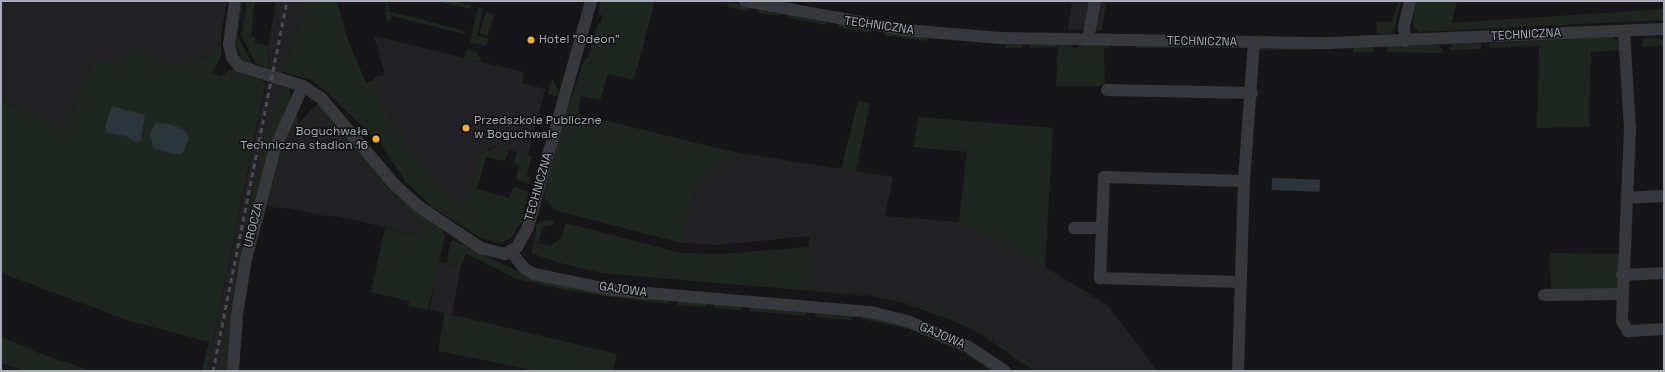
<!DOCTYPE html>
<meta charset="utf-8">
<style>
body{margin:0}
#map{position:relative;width:1665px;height:372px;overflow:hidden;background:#161618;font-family:"Space Grotesk",sans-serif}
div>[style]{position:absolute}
.built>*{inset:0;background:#222225;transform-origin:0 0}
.green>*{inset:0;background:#1e261f;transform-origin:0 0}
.water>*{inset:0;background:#2c353c;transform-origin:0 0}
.minor>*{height:12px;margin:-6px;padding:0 6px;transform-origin:6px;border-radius:6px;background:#37383d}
.rail>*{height:3px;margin-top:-1.5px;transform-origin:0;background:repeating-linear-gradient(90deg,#4a4c52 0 5px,transparent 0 9px)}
.dots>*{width:11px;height:11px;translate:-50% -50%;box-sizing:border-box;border:2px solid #111113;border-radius:50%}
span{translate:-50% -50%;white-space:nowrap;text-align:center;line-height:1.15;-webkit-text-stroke:3px #111113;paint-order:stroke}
.street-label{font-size:12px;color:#a8adb8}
.poi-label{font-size:12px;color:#a8adb8}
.left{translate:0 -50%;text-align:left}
.right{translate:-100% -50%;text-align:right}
.frame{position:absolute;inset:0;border:2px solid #a8adb8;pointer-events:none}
</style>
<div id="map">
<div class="built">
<i style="clip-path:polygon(1px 1px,227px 1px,218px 53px,175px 68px,133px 48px,124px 63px,94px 58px,65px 129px,1px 101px)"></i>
<i style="clip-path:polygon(276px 1px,306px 1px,283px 72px,252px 196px,218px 371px,207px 371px,270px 68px,268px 46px)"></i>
<i style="clip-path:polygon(1072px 1px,1107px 1px,1102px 30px,1068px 30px)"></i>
<i style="clip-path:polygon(374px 36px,524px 72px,522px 83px,545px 89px,528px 155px,497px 147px,489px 148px,463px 208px,434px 182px,400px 135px,381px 100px,373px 78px,385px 74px)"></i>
<i style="clip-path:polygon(316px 105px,383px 183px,424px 225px,422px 237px,356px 220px,267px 205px,285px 137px)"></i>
<i style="clip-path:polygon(734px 152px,893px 177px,885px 216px,959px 222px,1045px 267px,1107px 305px,1158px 371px,1038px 371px,1024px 358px,951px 315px,886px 297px,808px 289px,809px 236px,718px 245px,681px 243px,697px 184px)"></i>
<i style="left:438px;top:262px;width:23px;height:49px;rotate:10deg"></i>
</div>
<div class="green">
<i style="clip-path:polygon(241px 1px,243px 1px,237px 36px,255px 68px,242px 59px,235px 43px)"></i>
<i style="clip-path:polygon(247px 1px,255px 1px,251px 37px,255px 37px,255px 42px,268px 46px,269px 69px,256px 63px,241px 35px)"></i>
<i style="clip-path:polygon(306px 1px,337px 1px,346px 35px,366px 83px,374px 81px,381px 100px,400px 135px,434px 182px,463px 208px,481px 153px,497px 147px,509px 150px,505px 161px,486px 157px,477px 189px,509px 198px,514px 187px,529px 192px,521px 223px,510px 239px,499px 243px,481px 238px,432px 207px,406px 182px,375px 136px,373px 137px,328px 93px,311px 80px,283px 72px)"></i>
<i style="clip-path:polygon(436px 1px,452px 1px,471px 5px,470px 9px)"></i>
<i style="clip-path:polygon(601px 1px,655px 1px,634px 80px,608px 74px,600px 100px,581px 96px,578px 114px,734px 152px,697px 184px,681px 243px,554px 210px,545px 198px,545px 190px,564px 119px,582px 66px,586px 58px,588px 58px,598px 23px,601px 23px,602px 15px,598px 15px)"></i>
<i style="clip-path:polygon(1398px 1px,1401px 1px,1394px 30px,1390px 34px,1377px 34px,1376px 22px,1392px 22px)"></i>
<i style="clip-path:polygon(1415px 1px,1457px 1px,1452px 23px,1664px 9px,1664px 20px,1419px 32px,1413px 27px)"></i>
<i style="clip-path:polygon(387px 2px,389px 3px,388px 11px,465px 31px,464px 34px,392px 16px,388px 23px,385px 13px)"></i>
<i style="left:728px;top:2px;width:21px;height:5px;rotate:11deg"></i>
<i style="clip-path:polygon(478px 7px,483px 9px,477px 35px,489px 39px,485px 46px,470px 42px)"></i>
<i style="clip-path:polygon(759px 9px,781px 13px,780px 16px,758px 13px)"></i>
<i style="left:486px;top:12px;width:9px;height:22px;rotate:18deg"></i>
<i style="left:789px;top:15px;width:38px;height:3px;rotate:11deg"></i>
<i style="left:838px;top:24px;width:34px;height:3px;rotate:10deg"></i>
<i style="clip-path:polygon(885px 32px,928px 37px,928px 41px,884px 35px)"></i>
<i style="clip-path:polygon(221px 33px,221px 56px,212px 73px,221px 76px,232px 69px,266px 82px,207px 371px,202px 371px,209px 342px,130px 321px,1px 273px,1px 101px,65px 129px,94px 58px,124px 63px,133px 48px,175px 68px,218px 53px)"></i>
<i style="clip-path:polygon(1612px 37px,1620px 42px,1621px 50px,1591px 52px,1589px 127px,1537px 128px,1539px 46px,1490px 48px,1490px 43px)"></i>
<i style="clip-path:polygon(1643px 38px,1663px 39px,1664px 45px,1643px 47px)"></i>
<i style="clip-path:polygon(1005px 43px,1023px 44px,1023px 48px,1005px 48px)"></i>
<i style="clip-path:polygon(1481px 43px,1481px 49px,1449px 50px,1454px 44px)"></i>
<i style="clip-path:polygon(1031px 44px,1071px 45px,1072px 48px,1079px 48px,1079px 45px,1109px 45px,1109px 48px,1104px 48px,1105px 86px,1056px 86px,1058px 47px,1031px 48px)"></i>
<i style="clip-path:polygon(1136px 45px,1243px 47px,1136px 48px)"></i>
<i style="clip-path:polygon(1439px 45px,1443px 53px,1387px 52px,1388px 46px)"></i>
<i style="left:1260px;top:47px;width:53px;height:3px"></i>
<i style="left:1353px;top:47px;width:21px;height:5px"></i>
<i style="clip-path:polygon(467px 50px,476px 51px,482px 61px,463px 59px)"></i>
<i style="clip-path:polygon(552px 79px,560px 94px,559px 97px,548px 94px)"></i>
<i style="clip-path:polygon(279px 86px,289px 88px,291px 98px,273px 140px,230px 371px,218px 371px,252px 196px)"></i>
<i style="clip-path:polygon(858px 101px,870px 104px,856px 171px,841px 169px)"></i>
<i style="clip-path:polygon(319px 103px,424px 217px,443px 230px,444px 239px,428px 310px,408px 306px,409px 301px,371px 292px,385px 228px,422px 237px,424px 225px,383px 183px,316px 105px)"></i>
<i style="clip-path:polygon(295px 112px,299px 122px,285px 137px,253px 260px,280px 144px)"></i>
<i style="clip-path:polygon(919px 117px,1053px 128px,1045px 267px,959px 222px,967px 152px,913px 147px)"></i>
<i style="clip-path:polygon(517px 152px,532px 156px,527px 175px,530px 179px,529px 184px,516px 179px,519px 166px,514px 163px)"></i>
<i style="clip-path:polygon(544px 220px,554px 221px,553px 225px,542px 227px,539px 243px,551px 246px,561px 238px,566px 223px,681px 253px,722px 254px,809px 247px,808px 289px,886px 297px,951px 315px,1024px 358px,1038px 371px,1034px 371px,979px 333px,951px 320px,904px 303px,871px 296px,601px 273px,556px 262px,531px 253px,537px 227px,535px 226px)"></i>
<i style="clip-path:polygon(453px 240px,534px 279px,669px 300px,668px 304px,576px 292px,517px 279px,466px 254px,461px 266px,447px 263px,450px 242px)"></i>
<i style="clip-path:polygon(1550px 253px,1621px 254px,1620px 285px,1610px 293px,1551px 292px)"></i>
<i style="clip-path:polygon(678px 299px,706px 302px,706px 307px,677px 305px)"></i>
<i style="left:714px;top:303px;width:28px;height:5px;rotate:4deg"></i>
<i style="clip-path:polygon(751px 306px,806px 310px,806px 316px,750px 311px)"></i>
<i style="clip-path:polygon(816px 311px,853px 315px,852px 320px,815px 317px)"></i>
<i style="clip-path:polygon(445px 313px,617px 354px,613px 371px,537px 371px,438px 351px)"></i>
<i style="clip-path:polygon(863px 316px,897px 321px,967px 354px,968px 352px,1001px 371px,991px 371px,968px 355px,913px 330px,862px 319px)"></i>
<i style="clip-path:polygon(1px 336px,36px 352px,91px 371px,25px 371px,1px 363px)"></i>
</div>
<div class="water">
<i style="clip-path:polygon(112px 106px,145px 115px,141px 140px,136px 142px,126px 136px,107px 133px,105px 127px)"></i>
<i style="clip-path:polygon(155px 123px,170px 124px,185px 130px,189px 139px,182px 154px,172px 154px,153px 148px,150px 133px)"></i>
<i style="left:1272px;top:178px;width:48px;height:12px;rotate:2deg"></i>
</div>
<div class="minor">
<i style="left:235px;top:1px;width:43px;rotate:97.9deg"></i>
<i style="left:229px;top:44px;width:13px;rotate:77deg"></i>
<i style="left:232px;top:57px;width:11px;rotate:52deg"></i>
<i style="left:239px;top:66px;width:67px;rotate:17.4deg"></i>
<i style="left:303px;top:86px;width:22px;rotate:34deg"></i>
<i style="left:321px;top:98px;width:114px;rotate:49.6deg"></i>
<i style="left:395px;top:185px;width:31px;rotate:42deg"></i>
<i style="left:418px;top:206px;width:76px;rotate:33.7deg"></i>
<i style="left:481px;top:248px;width:25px;rotate:14deg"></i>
<i style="left:505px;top:254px;width:14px;rotate:-30deg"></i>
<i style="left:517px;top:247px;width:23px;rotate:-61deg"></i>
<i style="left:528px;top:227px;width:235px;rotate:-74.4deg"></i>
<i style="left:745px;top:1px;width:163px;rotate:10.3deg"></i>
<i style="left:905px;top:30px;width:96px;rotate:4.8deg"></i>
<i style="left:1001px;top:38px;width:328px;rotate:0.9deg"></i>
<i style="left:1329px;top:43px;width:335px;rotate:-2.4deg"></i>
<i style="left:1624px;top:31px;width:97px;rotate:86.5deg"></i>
<i style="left:1630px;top:128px;width:193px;rotate:92.4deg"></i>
<i style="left:1622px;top:321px;width:12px;rotate:59deg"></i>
<i style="left:1628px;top:331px;width:36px;rotate:-3deg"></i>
<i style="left:1088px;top:40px;width:40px;rotate:-80deg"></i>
<i style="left:1405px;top:41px;width:14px;rotate:-94deg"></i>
<i style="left:1404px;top:27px;width:27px;rotate:-77deg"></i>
<i style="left:1107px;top:90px;width:145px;rotate:1.2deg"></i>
<i style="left:1627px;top:198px;width:37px;rotate:-3deg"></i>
<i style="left:1074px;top:228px;width:28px"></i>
<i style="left:511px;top:252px;width:22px;rotate:51deg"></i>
<i style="left:525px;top:269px;width:10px;rotate:29deg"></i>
<i style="left:534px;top:274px;width:81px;rotate:11.4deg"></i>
<i style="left:613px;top:290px;width:259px;rotate:4.9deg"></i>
<i style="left:871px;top:312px;width:37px;rotate:14deg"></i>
<i style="left:907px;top:321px;width:65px;rotate:22.6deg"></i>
<i style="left:967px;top:346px;width:45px;rotate:33.3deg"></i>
<i style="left:1622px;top:275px;width:42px;rotate:-2.7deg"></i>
<i style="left:1240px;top:282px;width:140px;rotate:-178.4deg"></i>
<i style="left:1100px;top:278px;width:50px;rotate:-87.7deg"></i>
<i style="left:1102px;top:228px;width:51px;rotate:-87.8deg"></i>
<i style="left:1104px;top:177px;width:140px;rotate:1.6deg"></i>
<i style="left:1544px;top:295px;width:78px;rotate:-0.7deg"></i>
<i style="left:233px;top:371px;width:56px;rotate:-85.9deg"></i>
<i style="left:237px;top:315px;width:57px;rotate:-80.9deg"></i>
<i style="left:246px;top:259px;width:115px;rotate:-75.4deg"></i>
<i style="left:275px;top:148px;width:68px;rotate:-65.7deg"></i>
<i style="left:1238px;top:371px;width:190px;rotate:-88.2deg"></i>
<i style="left:1244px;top:181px;width:139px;rotate:-85.9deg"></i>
</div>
<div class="rail">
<i style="left:213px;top:371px;width:377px;rotate:-78.7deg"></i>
</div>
<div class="dots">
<i style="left:531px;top:40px;background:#f2b134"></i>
<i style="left:466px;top:128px;background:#f2b134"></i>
<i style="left:376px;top:139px;background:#f2b134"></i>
</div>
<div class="street-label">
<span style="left:879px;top:26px;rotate:8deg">TECHNICZNA</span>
<span style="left:1526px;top:35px;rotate:-3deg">TECHNICZNA</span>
<span style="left:1202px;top:42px;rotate:1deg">TECHNICZNA</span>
<span style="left:539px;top:187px;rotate:-74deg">TECHNICZNA</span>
<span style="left:254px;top:225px;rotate:-76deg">UROCZA</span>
<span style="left:623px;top:290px;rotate:8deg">GAJOWA</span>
<span style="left:942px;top:336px;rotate:23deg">GAJOWA</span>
</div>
<div class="poi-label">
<span class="left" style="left:539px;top:40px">Hotel "Odeon"</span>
<span class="left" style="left:474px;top:128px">Przedszkole Publiczne<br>w Boguchwale</span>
<span class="right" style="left:368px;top:139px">Boguchwała<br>Techniczna stadion 16</span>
</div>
<div class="frame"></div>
</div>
